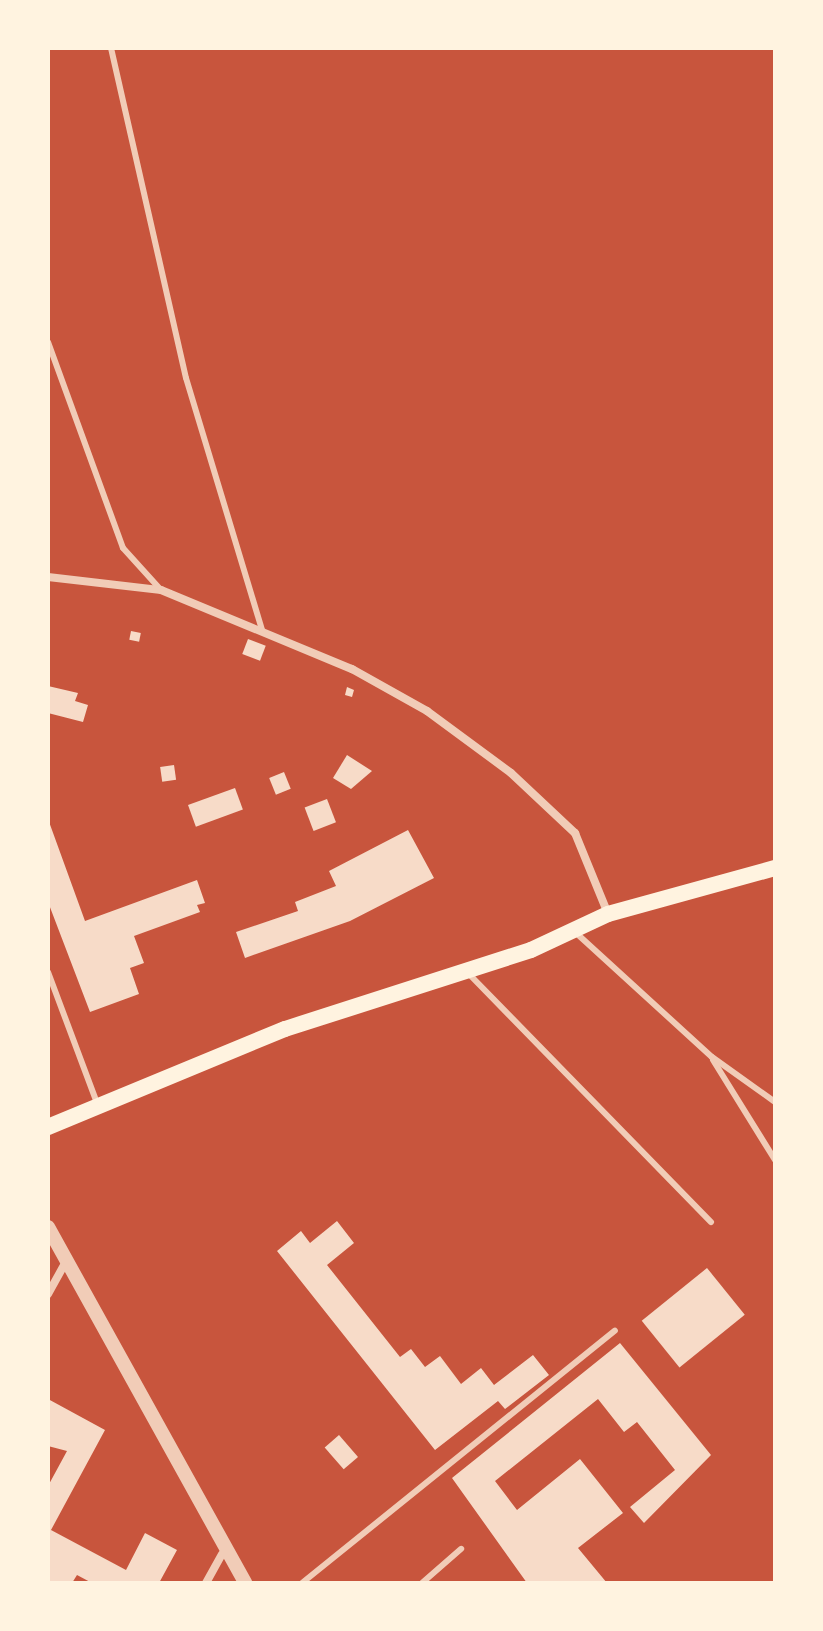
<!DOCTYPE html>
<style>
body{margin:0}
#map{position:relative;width:823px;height:1631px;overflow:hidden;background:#c8553d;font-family:Ubuntu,sans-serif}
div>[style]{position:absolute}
.building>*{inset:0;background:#f7dbc8;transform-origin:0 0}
.service>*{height:6px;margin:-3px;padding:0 3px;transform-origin:3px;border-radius:3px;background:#f1ccb7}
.minor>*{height:8px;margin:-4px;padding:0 4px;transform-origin:4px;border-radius:4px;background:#f1ccb7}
.tertiary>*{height:14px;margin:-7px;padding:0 7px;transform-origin:7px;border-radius:7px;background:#f1ccb7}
.secondary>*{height:16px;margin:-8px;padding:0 8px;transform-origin:8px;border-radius:8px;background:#fff3e0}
span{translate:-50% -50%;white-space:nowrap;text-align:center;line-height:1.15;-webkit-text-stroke:6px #fff3e0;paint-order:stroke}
.frame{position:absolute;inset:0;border:50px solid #fff3e0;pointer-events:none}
</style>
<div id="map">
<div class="building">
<i style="left:131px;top:631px;width:10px;height:9px;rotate:11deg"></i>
<i style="left:248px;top:639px;width:19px;height:16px;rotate:21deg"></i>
<i style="clip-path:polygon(48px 686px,78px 693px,75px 701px,88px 705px,83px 722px,48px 713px)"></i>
<i style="clip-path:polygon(347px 687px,354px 690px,352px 697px,345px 695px)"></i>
<i style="clip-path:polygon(347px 755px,372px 771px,351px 789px,333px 778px)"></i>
<i style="left:174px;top:765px;width:15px;height:14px;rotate:82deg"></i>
<i style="left:284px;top:772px;width:18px;height:16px;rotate:68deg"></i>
<i style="left:235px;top:788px;width:23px;height:50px;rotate:70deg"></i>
<i style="left:327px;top:799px;width:25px;height:24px;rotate:69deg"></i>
<i style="clip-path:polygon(48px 819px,85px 921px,197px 880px,205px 903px,197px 905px,200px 912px,134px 936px,144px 963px,130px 968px,139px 994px,90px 1012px,48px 902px)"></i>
<i style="clip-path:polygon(408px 830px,434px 878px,350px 921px,245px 958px,236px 932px,298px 911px,295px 902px,336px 886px,329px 871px)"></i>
<i style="clip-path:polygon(337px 1221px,354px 1243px,327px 1265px,400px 1357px,411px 1349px,425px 1367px,440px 1356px,461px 1384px,481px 1368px,494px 1385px,533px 1355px,549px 1375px,505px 1409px,498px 1401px,435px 1450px,277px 1251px,301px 1231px,310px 1243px)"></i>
<i style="left:707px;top:1268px;width:60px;height:84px;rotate:51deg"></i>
<i style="clip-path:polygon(620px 1343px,711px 1455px,644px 1523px,630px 1507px,675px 1470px,637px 1422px,624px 1432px,598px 1399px,495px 1481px,517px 1510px,580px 1459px,623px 1513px,578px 1548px,607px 1583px,527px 1583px,452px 1478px)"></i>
<i style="clip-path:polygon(48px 1399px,105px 1430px,51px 1530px,126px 1570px,145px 1533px,177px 1550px,159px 1583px,92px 1583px,77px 1575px,72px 1583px,48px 1583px,48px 1486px,67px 1451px,48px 1446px)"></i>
<i style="left:339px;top:1435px;width:29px;height:19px;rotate:49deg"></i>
</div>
<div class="service">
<i style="left:111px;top:48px;width:338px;rotate:77.2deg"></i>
<i style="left:186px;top:378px;width:263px;rotate:73.2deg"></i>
<i style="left:48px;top:342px;width:219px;rotate:70deg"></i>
<i style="left:123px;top:548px;width:57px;rotate:47.9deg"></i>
<i style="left:575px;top:932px;width:185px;rotate:42.4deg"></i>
<i style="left:712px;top:1057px;width:77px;rotate:35.5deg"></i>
<i style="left:48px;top:972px;width:140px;rotate:69.5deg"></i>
<i style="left:468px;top:973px;width:348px;rotate:45.7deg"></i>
<i style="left:713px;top:1060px;width:118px;rotate:58.2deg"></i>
<i style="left:302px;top:1583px;width:402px;rotate:-38.9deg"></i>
<i style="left:422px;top:1583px;width:52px;rotate:-41.1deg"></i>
</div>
<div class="minor">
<i style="left:48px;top:577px;width:114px;rotate:6.6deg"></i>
<i style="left:161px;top:590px;width:207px;rotate:22.5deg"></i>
<i style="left:352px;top:669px;width:86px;rotate:29.2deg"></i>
<i style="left:427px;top:711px;width:104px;rotate:36.4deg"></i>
<i style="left:511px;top:773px;width:88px;rotate:43.2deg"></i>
<i style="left:575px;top:833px;width:87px;rotate:67.8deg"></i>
<i style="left:48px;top:1294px;width:38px;rotate:-61deg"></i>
<i style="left:206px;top:1583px;width:33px;rotate:-61deg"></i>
</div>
<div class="tertiary">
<i style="left:48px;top:1227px;width:407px;rotate:61deg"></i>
</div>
<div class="secondary">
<i style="left:48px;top:1127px;width:256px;rotate:-22.5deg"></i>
<i style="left:285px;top:1029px;width:258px;rotate:-17.8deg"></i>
<i style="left:531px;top:950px;width:85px;rotate:-25.1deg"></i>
<i style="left:608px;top:914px;width:173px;rotate:-15.4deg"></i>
</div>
<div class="frame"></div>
</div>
